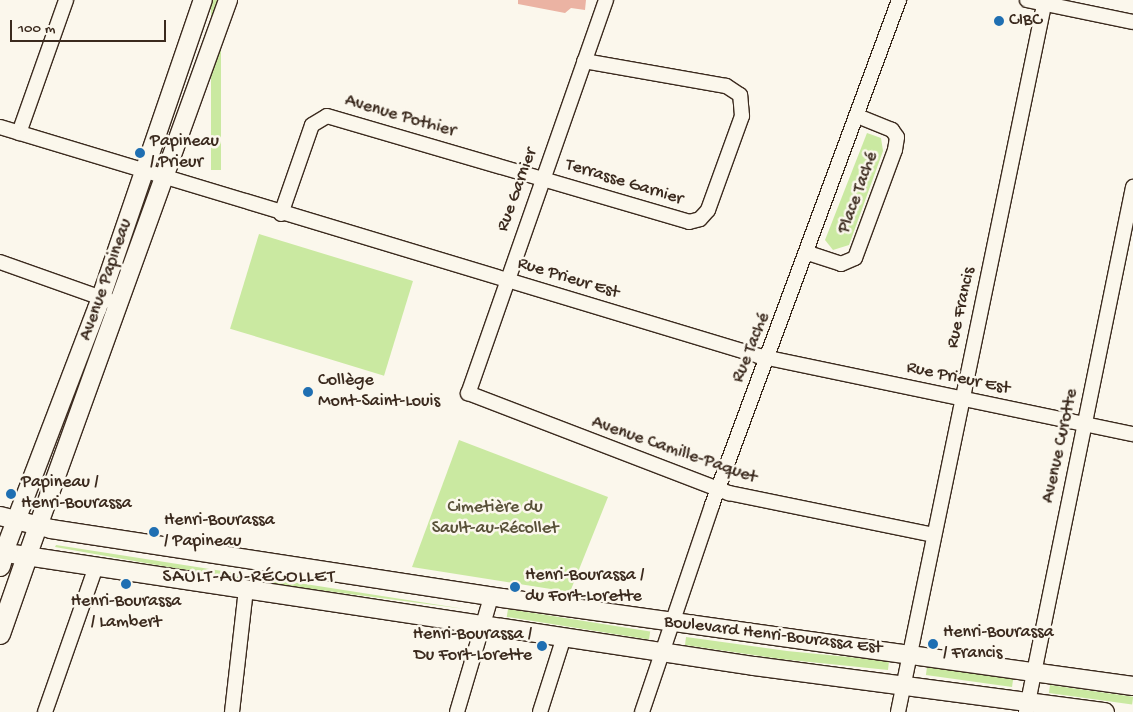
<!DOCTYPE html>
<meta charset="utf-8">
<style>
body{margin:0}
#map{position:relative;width:1133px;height:712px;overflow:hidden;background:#fbf7ec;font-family:"Gochi Hand",sans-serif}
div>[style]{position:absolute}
.green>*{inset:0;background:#cae9a1;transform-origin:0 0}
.building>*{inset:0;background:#ebb3a3}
.roads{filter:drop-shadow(1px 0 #3b2a1e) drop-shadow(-1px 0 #3b2a1e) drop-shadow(0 1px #3b2a1e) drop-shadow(0 -1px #3b2a1e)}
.minor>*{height:14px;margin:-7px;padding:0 7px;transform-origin:7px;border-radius:7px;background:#fbf7ec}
.major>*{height:18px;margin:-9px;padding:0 9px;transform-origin:9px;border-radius:9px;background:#fbf7ec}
.highway>*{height:20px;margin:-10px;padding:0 10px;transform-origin:10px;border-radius:10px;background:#fbf7ec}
.dots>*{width:14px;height:14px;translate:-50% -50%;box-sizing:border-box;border:2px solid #fbf7ec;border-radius:50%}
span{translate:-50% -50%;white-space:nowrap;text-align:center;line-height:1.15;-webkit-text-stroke:5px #fbf7ec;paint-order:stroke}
.poi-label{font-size:18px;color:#3b2a1e}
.left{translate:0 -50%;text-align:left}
.right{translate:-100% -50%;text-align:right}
.street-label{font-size:18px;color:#3b2a1e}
.park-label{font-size:18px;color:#585038}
.neighbourhood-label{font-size:19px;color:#3b2a1e;letter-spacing:1px}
.scale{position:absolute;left:10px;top:20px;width:156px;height:22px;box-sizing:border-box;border:2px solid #3b2a1e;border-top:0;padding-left:6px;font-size:15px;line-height:18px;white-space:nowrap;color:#3b2a1e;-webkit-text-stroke:4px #fbf7ec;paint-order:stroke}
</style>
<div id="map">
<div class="green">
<i style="left:211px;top:0;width:10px;height:170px"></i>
<i style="clip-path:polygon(867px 133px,881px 138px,883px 151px,849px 245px,833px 250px,825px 240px)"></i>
<i style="left:259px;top:234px;width:161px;height:99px;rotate:17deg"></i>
<i style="clip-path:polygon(459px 440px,608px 497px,570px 592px,412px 567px)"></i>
<i style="clip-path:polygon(55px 547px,56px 545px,465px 609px,242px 580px)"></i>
<i style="left:508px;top:609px;width:144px;height:8px;rotate:9deg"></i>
<i style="clip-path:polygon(686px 637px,787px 651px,889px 661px,888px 670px,781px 659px,685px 645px)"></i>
<i style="left:927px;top:667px;width:87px;height:8px;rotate:8deg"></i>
<i style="left:1050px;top:685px;width:84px;height:8px;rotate:8deg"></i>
</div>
<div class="building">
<i style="clip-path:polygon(518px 0,586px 0,585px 10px,571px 8px,565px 13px,518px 4px)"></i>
</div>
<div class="roads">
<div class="minor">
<i style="left:606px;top:0;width:417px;rotate:109.3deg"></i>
<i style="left:468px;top:393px;width:280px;rotate:21deg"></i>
<i style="left:729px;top:493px;width:209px;rotate:11.6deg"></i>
<i style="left:1027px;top:0;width:108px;rotate:11.7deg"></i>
<i style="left:0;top:127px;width:793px;rotate:16.79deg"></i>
<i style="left:759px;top:356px;width:382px;rotate:11.8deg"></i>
<i style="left:19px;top:133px;width:141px;rotate:-70.5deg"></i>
<i style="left:281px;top:214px;width:94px;rotate:-70.8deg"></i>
<i style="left:312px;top:125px;width:17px;rotate:-31deg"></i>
<i style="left:327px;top:116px;width:377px;rotate:16.3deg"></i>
<i style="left:689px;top:222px;width:11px;rotate:-15deg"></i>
<i style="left:700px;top:219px;width:12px;rotate:-48deg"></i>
<i style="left:708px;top:210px;width:100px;rotate:-70.1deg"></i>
<i style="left:742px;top:116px;width:21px;rotate:-95deg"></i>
<i style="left:740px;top:95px;width:17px;rotate:-147deg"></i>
<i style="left:726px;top:86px;width:144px;rotate:-170deg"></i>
<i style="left:808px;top:253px;width:35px;rotate:18deg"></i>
<i style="left:841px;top:264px;width:15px;rotate:-23deg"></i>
<i style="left:855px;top:258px;width:115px;rotate:-69.7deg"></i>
<i style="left:895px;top:150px;width:13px;rotate:-81deg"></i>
<i style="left:897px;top:137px;width:9px;rotate:-126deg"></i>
<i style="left:892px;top:130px;width:38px;rotate:-158deg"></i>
<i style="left:0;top:262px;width:117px;rotate:19.5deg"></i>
<i style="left:45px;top:712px;width:155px;rotate:-70.7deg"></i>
<i style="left:232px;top:712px;width:123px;rotate:-83.5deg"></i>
<i style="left:457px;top:712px;width:120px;rotate:-73.5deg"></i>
<i style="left:540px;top:712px;width:79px;rotate:-72.3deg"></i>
<i style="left:642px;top:712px;width:219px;rotate:-71.3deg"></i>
<i style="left:712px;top:505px;width:539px;rotate:-69.68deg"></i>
<i style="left:898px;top:712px;width:727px;rotate:-78.33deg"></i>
<i style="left:1026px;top:712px;width:536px;rotate:-78.48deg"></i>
</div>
<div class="major">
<i style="left:0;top:516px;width:53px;rotate:14.3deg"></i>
<i style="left:51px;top:529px;width:456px;rotate:8.7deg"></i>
<i style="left:502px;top:598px;width:637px;rotate:7.94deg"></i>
<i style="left:0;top:552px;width:763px;rotate:8.6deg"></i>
<i style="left:754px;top:666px;width:354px;rotate:7.5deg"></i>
<i style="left:4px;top:552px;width:260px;rotate:-69.1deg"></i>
<i style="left:97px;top:309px;width:327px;rotate:-71.1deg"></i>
<i style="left:28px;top:554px;width:589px;rotate:-70.15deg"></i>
</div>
<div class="highway">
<i style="left:0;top:566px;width:15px;rotate:-74deg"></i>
<i style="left:0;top:634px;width:85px;rotate:-70.7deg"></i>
</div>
</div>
<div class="dots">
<i style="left:999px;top:21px;background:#1f6fb2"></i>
<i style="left:140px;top:153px;background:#1f6fb2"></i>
<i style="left:308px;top:392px;background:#1f6fb2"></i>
<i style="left:11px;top:494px;background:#1f6fb2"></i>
<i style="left:154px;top:532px;background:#1f6fb2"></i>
<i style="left:126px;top:584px;background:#1f6fb2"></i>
<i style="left:515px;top:587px;background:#1f6fb2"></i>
<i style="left:933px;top:644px;background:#1f6fb2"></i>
<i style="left:542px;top:646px;background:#1f6fb2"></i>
</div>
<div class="poi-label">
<span class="left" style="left:1009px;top:21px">CIBC</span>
<span class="left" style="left:150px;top:153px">Papineau<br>/ Prieur</span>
<span class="left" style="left:318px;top:392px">Collège<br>Mont-Saint-Louis</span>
<span class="left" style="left:21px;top:494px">Papineau /<br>Henri-Bourassa</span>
<span class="left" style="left:164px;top:532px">Henri-Bourassa<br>/ Papineau</span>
<span class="left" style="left:525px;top:587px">Henri-Bourassa /<br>du Fort-Lorette</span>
<span style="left:126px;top:613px">Henri-Bourassa<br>/ Lambert</span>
<span class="left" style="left:943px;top:644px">Henri-Bourassa<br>/ Francis</span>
<span class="right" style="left:532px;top:646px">Henri-Bourassa /<br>Du Fort-Lorette</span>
</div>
<div class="street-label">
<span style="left:400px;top:117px;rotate:16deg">Avenue Pothier</span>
<span style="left:624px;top:183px;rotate:17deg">Terrasse Garnier</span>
<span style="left:518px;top:190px;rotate:-70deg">Rue Garnier</span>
<span style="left:859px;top:193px;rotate:-70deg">Place Taché</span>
<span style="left:568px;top:279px;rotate:17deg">Rue Prieur Est</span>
<span style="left:107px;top:280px;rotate:-71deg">Avenue Papineau</span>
<span style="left:962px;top:308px;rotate:-78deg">Rue Francis</span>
<span style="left:752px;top:348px;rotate:-68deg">Rue Taché</span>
<span style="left:958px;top:379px;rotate:12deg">Rue Prieur Est</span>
<span style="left:1061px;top:446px;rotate:-78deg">Avenue Curotte</span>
<span style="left:674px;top:451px;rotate:19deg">Avenue Camille-Paquet</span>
<span style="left:773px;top:636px;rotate:7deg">Boulevard Henri-Bourassa Est</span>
</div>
<div class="park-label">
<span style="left:495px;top:519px">Cimetière du<br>Sault-au-Récollet</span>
</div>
<div class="neighbourhood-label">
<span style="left:249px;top:578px">SAULT-AU-RÉCOLLET</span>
</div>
<div class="scale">100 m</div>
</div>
